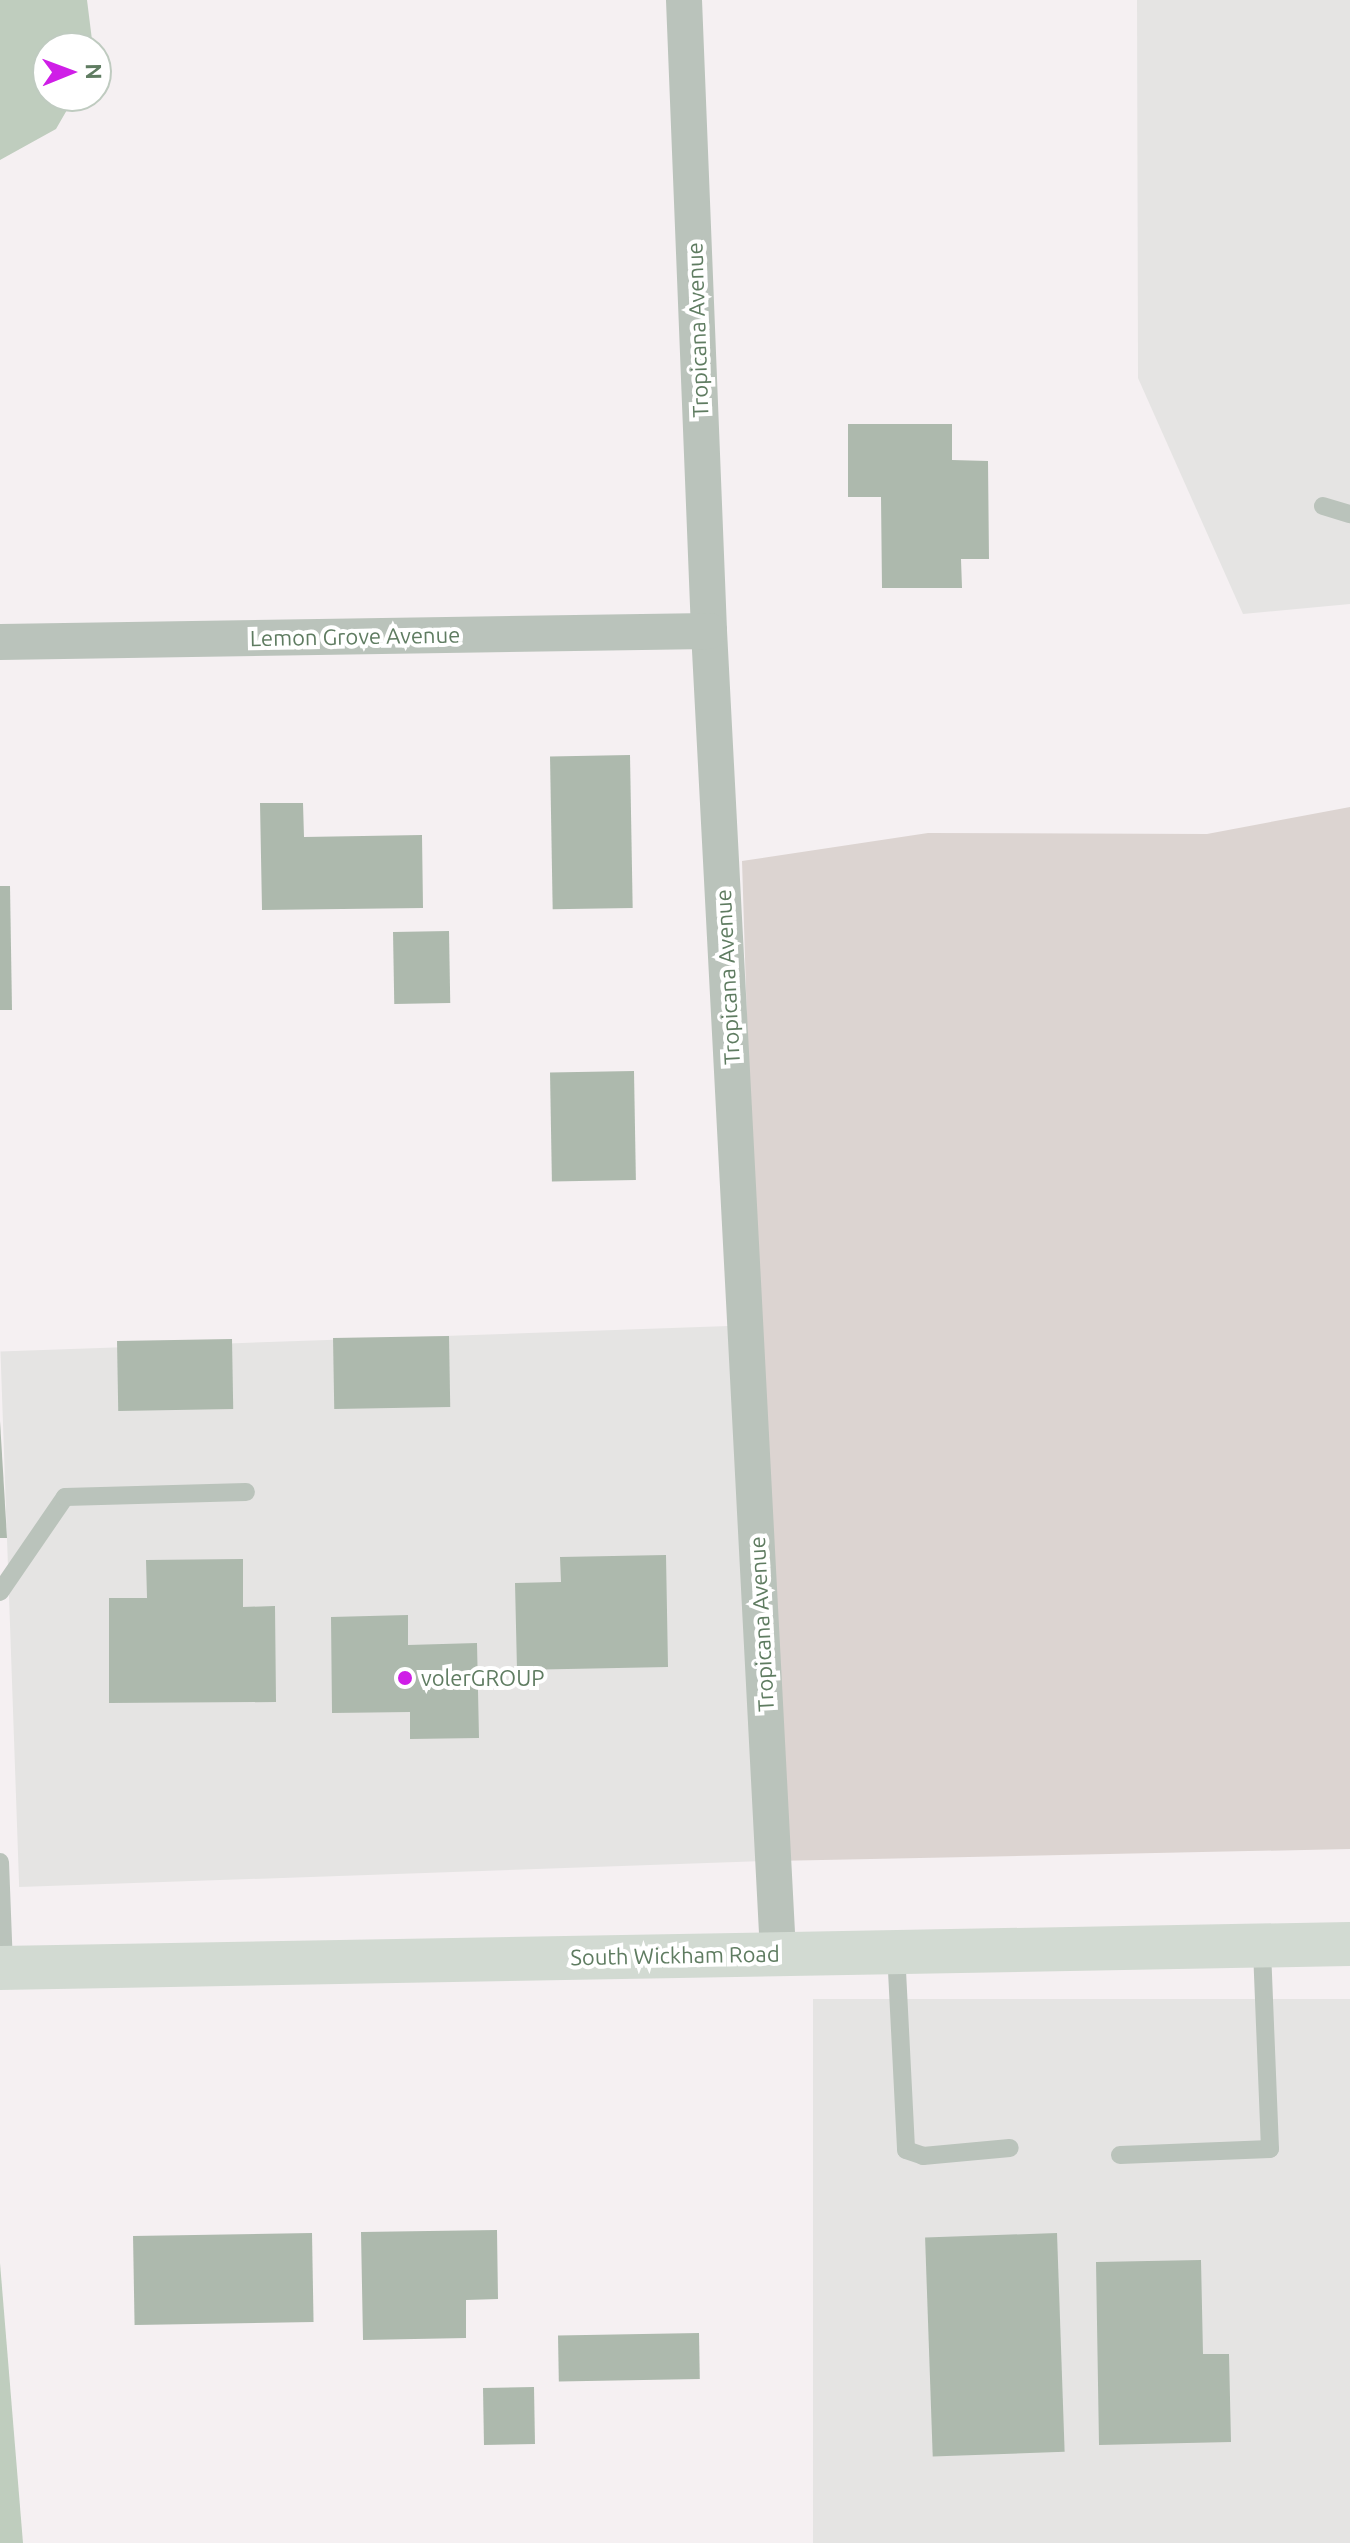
<!DOCTYPE html>
<style>
body{margin:0}
#map{position:relative;width:1350px;height:2543px;overflow:hidden;background:#f5f0f2;font-family:Ubuntu,sans-serif}
div>[style]{position:absolute}
.built>*{inset:0;background:#e5e4e3;transform-origin:0 0}
.green>*{inset:0;background:#dcd4d1}
.water>*{inset:0;background:#bfcdbe}
.building>*{inset:0;background:#adb9ad;transform-origin:0 0}
.lane>*{height:18px;margin:-9px;padding:0 9px;transform-origin:9px;border-radius:9px;background:#bac3bb}
.street>*{height:36px;margin:-18px;padding:0 18px;transform-origin:18px;border-radius:18px;background:#bac3bb}
.secondary>*{height:44px;margin:-22px;padding:0 22px;transform-origin:22px;border-radius:22px;background:#d2dad2}
.dots>*{width:22px;height:22px;translate:-50% -50%;box-sizing:border-box;border:4px solid #fff;border-radius:50%}
span{translate:-50% -50%;white-space:nowrap;text-align:center;line-height:1.15;-webkit-text-stroke:8px #fff;paint-order:stroke}
.street-label{font-size:22px;color:#5f7c61}
.poi-label{font-size:22px;color:#5f7c61}
.left{translate:0 -50%;text-align:left}
.north{position:absolute;left:32px;top:32px;width:80px;height:80px;box-sizing:border-box;background:#fff;border:2px solid #bfcbc0;border-radius:50%;rotate:89deg;font-size:22px;font-weight:700;line-height:32px;text-align:center;color:#5f7c61}
.north::after{content:'';display:block;margin:auto;width:28px;height:36px;background:#cf1ee7;clip-path:polygon(50% 0,100% 100%,50% 72%,0 100%)}
</style>
<div id="map">
<div class="built">
<i style="clip-path:polygon(1137px 0,1350px 0,1350px 604px,1243px 614px,1138px 378px)"></i>
<i style="left:757px;top:1325px;width:536px;height:757px;rotate:88deg"></i>
<i style="left:1350px;top:1999px;width:544px;height:537px;rotate:90deg"></i>
</div>
<div class="green">
<i style="clip-path:polygon(1350px 807px,1350px 1849px,773px 1861px,742px 861px,928px 833px,1207px 834px)"></i>
</div>
<div class="water">
<i style="clip-path:polygon(0 0,87px 0,93px 48px,48px 48px,48px 96px,75px 96px,56px 129px,0 160px)"></i>
<i style="clip-path:polygon(0 2263px,23px 2543px,0 2543px)"></i>
</div>
<div class="building">
<i style="clip-path:polygon(848px 424px,952px 424px,952px 460px,988px 461px,989px 559px,961px 559px,962px 588px,882px 588px,881px 497px,848px 497px)"></i>
<i style="left:630px;top:755px;width:153px;height:80px;rotate:89deg"></i>
<i style="clip-path:polygon(260px 803px,303px 803px,304px 837px,422px 835px,423px 908px,262px 910px)"></i>
<i style="clip-path:polygon(0 886px,10px 886px,12px 1010px,0 1010px)"></i>
<i style="left:449px;top:931px;width:72px;height:56px;rotate:89deg"></i>
<i style="left:634px;top:1071px;width:109px;height:84px;rotate:89deg"></i>
<i style="left:449px;top:1336px;width:71px;height:116px;rotate:89deg"></i>
<i style="left:232px;top:1339px;width:70px;height:115px;rotate:89deg"></i>
<i style="clip-path:polygon(0 1421px,7px 1538px,0 1538px)"></i>
<i style="clip-path:polygon(666px 1555px,668px 1667px,517px 1670px,515px 1583px,561px 1582px,560px 1557px)"></i>
<i style="clip-path:polygon(243px 1559px,243px 1607px,275px 1606px,276px 1702px,109px 1703px,109px 1598px,147px 1598px,146px 1560px)"></i>
<i style="clip-path:polygon(408px 1615px,408px 1645px,477px 1643px,479px 1738px,410px 1739px,410px 1712px,332px 1713px,331px 1617px)"></i>
<i style="clip-path:polygon(497px 2230px,498px 2299px,466px 2300px,466px 2338px,363px 2340px,361px 2232px)"></i>
<i style="left:312px;top:2233px;width:89px;height:179px;rotate:89deg"></i>
<i style="left:1057px;top:2233px;width:219px;height:132px;rotate:88deg"></i>
<i style="clip-path:polygon(1201px 2260px,1203px 2354px,1229px 2354px,1231px 2442px,1099px 2445px,1096px 2262px)"></i>
<i style="left:699px;top:2333px;width:46px;height:141px;rotate:89deg"></i>
<i style="left:534px;top:2387px;width:57px;height:51px;rotate:89deg"></i>
</div>
<div class="lane">
<i style="left:1323px;top:506px;width:28px;rotate:17deg"></i>
<i style="left:0;top:1592px;width:115px;rotate:-55.6deg"></i>
<i style="left:65px;top:1497px;width:181px;rotate:-1.6deg"></i>
<i style="left:0;top:1862px;width:106px;rotate:87.8deg"></i>
<i style="left:896px;top:1951px;width:199px;rotate:87.1deg"></i>
<i style="left:906px;top:2150px;width:18px;rotate:19deg"></i>
<i style="left:923px;top:2156px;width:87px;rotate:-5.3deg"></i>
<i style="left:1120px;top:2155px;width:150px;rotate:-2.3deg"></i>
<i style="left:1270px;top:2149px;width:203px;rotate:-92.3deg"></i>
</div>
<div class="street">
<i style="left:684px;top:0;width:631px;rotate:87.73deg"></i>
<i style="left:709px;top:631px;width:1324px;rotate:87.01deg"></i>
<i style="left:0;top:642px;width:709px;rotate:-0.89deg"></i>
</div>
<div class="secondary">
<i style="left:0;top:1968px;width:1350px;rotate:-1.02deg"></i>
</div>
<div class="dots">
<i style="left:405px;top:1678px;background:#cf1ee7"></i>
</div>
<div class="street-label">
<span style="left:697px;top:330px;rotate:-92deg">Tropicana Avenue</span>
<span style="left:355px;top:636px;rotate:-1deg">Lemon Grove Avenue</span>
<span style="left:727px;top:977px;rotate:-93deg">Tropicana Avenue</span>
<span style="left:761px;top:1624px;rotate:-93deg">Tropicana Avenue</span>
<span style="left:675px;top:1955px;rotate:-1deg">South Wickham Road</span>
</div>
<div class="poi-label">
<span class="left" style="left:421px;top:1678px">volerGROUP</span>
</div>
<div class="north">N</div>
</div>
